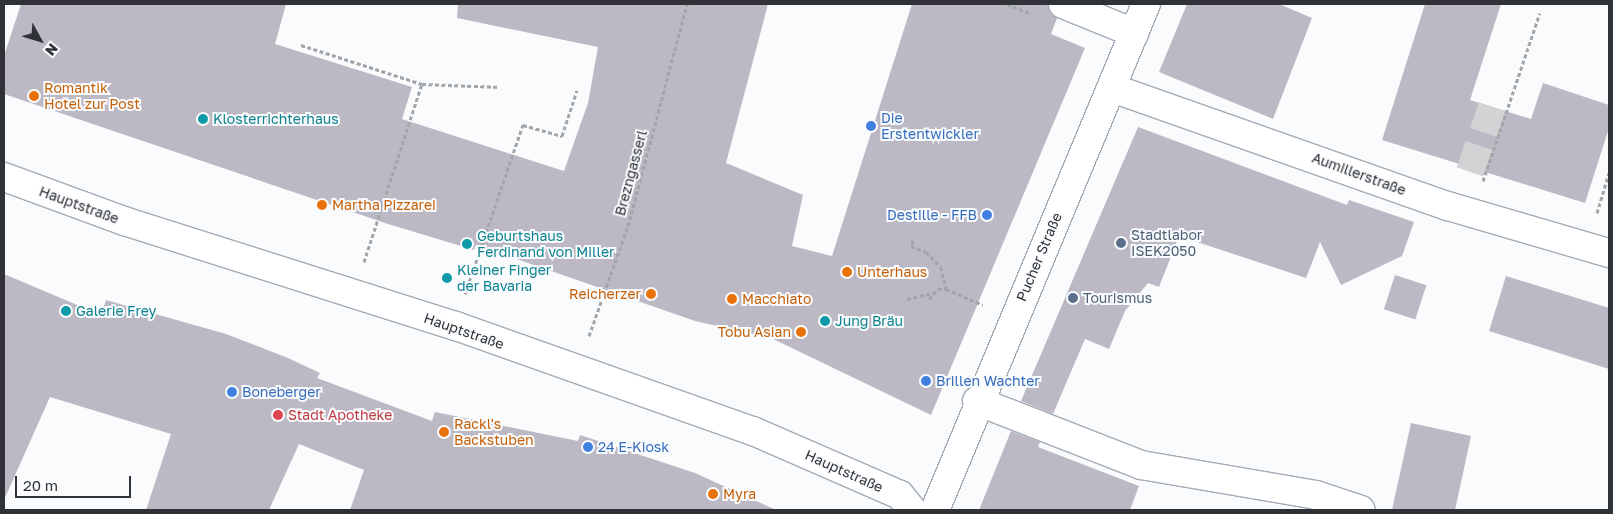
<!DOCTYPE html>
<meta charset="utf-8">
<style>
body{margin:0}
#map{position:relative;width:1613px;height:514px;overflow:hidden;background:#f9fbfd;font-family:"Golos Text",sans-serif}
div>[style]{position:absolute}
.building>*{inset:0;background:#bdb9c4;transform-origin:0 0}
.minor-tunnel>*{height:28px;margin-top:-14px;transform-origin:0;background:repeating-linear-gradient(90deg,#d1d3d5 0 28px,transparent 0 42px)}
.path>*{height:3px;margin-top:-1.5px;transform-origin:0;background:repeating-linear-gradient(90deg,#a3a6a8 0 4px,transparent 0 6.5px)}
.roads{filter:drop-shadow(1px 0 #a3acb5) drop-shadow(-1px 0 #a3acb5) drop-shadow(0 1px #a3acb5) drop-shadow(0 -1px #a3acb5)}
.minor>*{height:28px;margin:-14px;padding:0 14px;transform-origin:14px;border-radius:14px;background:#fff}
.dots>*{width:14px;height:14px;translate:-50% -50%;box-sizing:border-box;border:2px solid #f9fbfd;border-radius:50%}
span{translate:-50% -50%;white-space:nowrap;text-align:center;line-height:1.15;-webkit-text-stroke:4px #f9fbfd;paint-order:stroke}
.food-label{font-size:14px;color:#c56008}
.left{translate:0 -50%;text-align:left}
.right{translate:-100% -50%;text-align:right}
.shop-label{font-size:14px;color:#366cbe}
.culture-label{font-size:14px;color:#0d838f}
.street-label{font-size:14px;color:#2f3236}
.service-label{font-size:14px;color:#4e5e75}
.health-label{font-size:14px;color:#be3a42}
.frame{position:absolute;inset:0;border:5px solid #2f3236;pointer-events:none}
.north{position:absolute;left:15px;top:15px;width:50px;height:50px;-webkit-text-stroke:4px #f9fbfd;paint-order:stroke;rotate:129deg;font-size:14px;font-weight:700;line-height:20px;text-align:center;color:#2f3236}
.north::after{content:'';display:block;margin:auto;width:18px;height:22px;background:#2f3236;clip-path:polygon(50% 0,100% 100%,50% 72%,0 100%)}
.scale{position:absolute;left:15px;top:476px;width:116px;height:22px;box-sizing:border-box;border:2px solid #2f3236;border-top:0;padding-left:6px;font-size:15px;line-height:18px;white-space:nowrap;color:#2f3236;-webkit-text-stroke:4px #f9fbfd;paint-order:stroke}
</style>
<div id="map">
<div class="building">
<i style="clip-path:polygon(21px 4px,286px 4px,275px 44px,412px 87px,402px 119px,564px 171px,588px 103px,598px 47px,457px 18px,458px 4px,768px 4px,726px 163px,803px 195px,792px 246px,832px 256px,912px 4px,1048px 4px,1057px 18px,1051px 34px,1085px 48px,931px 415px,771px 338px,695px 321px,476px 245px,474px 250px,388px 224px,4px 94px,4px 56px)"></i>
<i style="clip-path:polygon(1187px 4px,1279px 4px,1312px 18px,1273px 119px,1159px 72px)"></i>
<i style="clip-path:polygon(1425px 4px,1501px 4px,1470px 100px,1531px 119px,1543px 83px,1609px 105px,1609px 128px,1585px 203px,1382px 140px)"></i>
<i style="clip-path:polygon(1138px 127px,1347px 205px,1349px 200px,1414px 222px,1402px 256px,1341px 285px,1320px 242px,1306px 278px,1179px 236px,1159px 287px,1148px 283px,1125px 311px,1109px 349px,1085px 339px,1053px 414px,1021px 401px)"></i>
<i style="clip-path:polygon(4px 274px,101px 315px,106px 300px,226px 334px,288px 358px,320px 373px,317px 378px,432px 421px,435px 412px,578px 441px,580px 435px,695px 473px,776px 510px,350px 510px,364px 470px,299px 444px,269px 510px,146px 510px,171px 434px,50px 397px,4px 500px)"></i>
<i style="left:1395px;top:275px;width:33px;height:36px;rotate:18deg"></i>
<i style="clip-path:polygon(1506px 276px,1609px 308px,1609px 369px,1489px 331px)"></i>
<i style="clip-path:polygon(1411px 423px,1471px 436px,1455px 510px,1392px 510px)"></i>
<i style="clip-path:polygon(1011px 431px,1040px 442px,1038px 447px,1139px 486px,1130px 510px,979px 510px)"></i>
</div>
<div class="minor-tunnel">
<i style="left:1470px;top:172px;width:69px;rotate:-71.3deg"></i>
</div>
<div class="path">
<i style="left:1007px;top:4px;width:24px;rotate:22deg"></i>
<i style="left:301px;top:45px;width:127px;rotate:17.9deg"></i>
<i style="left:1483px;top:181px;width:177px;rotate:-71.3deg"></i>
<i style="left:1597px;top:213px;width:42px;rotate:-73.3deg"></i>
<i style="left:913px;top:240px;width:6px;rotate:108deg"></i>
<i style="left:911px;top:246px;width:16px;rotate:22deg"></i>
<i style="left:926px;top:252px;width:21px;rotate:45deg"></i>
<i style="left:941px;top:267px;width:23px;rotate:77deg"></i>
<i style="left:364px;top:262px;width:187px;rotate:-72deg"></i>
<i style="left:422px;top:84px;width:78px;rotate:2.2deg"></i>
<i style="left:465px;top:294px;width:179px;rotate:-71.1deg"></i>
<i style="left:523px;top:125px;width:41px;rotate:15.8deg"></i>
<i style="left:562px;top:136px;width:48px;rotate:-71.9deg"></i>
<i style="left:907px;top:299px;width:26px;rotate:-13deg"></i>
<i style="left:929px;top:299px;width:13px;rotate:-48deg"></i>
<i style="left:938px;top:289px;width:8px"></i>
<i style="left:946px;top:289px;width:40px;rotate:23.4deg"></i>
<i style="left:589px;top:336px;width:117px;rotate:-70.5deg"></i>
<i style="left:628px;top:226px;width:230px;rotate:-75.1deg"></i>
</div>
<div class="roads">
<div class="minor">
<i style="left:1063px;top:4px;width:77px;rotate:22.2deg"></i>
<i style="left:1112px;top:88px;width:356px;rotate:19.4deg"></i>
<i style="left:1448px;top:206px;width:168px;rotate:16.3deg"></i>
<i style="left:4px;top:177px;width:128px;rotate:20.1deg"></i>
<i style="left:124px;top:221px;width:348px;rotate:17.6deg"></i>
<i style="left:456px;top:326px;width:315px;rotate:19.5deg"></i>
<i style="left:753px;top:431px;width:160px;rotate:23.5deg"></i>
<i style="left:900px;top:495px;width:19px;rotate:51deg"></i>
<i style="left:977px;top:401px;width:176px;rotate:21.3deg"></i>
<i style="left:1141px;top:465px;width:178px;rotate:9.7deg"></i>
<i style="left:1316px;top:495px;width:47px;rotate:18.4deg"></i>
<i style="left:935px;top:510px;width:548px;rotate:-67.36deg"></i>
</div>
</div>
<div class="dots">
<i style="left:34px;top:96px;background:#e8710a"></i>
<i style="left:203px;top:119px;background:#0f9aa8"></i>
<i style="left:871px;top:126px;background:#3f7fe0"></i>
<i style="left:322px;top:205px;background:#e8710a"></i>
<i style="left:987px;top:215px;background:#3f7fe0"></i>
<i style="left:1121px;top:243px;background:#5c6f8a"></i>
<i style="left:467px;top:244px;background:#0f9aa8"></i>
<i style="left:847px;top:272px;background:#e8710a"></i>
<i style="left:447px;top:278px;background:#0f9aa8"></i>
<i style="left:651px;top:294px;background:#e8710a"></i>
<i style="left:1073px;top:298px;background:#5c6f8a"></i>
<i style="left:732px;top:299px;background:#e8710a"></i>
<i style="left:66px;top:311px;background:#0f9aa8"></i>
<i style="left:825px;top:321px;background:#0f9aa8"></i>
<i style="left:801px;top:332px;background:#e8710a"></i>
<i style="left:926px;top:381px;background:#3f7fe0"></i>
<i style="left:232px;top:392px;background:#3f7fe0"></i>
<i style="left:278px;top:415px;background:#e0444e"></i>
<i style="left:444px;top:432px;background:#e8710a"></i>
<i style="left:588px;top:447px;background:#3f7fe0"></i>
<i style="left:713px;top:494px;background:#e8710a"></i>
</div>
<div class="food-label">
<span class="left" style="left:44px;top:96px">Romantik<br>Hotel zur Post</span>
<span class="left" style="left:332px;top:205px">Martha Pizzarei</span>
<span class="left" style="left:857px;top:272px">Unterhaus</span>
<span class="right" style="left:641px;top:294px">Reicherzer</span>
<span class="left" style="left:742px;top:299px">Macchiato</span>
<span class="right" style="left:791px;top:332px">Tobu Asian</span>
<span class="left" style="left:454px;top:432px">Rackl's<br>Backstuben</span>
<span class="left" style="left:723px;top:494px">Myra</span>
</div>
<div class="shop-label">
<span class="left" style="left:881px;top:126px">Die<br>Erstentwickler</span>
<span class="right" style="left:977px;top:215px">Destille - FFB</span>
<span class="left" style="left:936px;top:381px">Brillen Wachter</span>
<span class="left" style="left:242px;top:392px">Boneberger</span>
<span class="left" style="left:598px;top:447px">24 E-Kiosk</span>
</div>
<div class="culture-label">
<span class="left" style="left:213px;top:119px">Klosterrichterhaus</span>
<span class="left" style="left:477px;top:244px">Geburtshaus<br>Ferdinand von Miller</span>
<span class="left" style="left:457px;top:278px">Kleiner Finger<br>der Bavaria</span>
<span class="left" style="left:76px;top:311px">Galerie Frey</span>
<span class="left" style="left:835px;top:321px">Jung Bräu</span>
</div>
<div class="street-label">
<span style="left:631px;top:173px;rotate:-75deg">Brezngasserl</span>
<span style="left:1359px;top:174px;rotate:20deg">Aumillerstraße</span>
<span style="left:79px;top:205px;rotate:20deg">Hauptstraße</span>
<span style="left:1039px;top:257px;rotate:-67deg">Pucher Straße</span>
<span style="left:464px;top:331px;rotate:19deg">Hauptstraße</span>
<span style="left:844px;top:471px;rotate:24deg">Hauptstraße</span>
</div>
<div class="service-label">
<span class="left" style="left:1131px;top:243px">Stadtlabor<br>ISEK2050</span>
<span class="left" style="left:1083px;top:298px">Tourismus</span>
</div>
<div class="health-label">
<span class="left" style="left:288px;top:415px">Stadt Apotheke</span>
</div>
<div class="frame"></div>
<div class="north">N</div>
<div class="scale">20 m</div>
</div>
